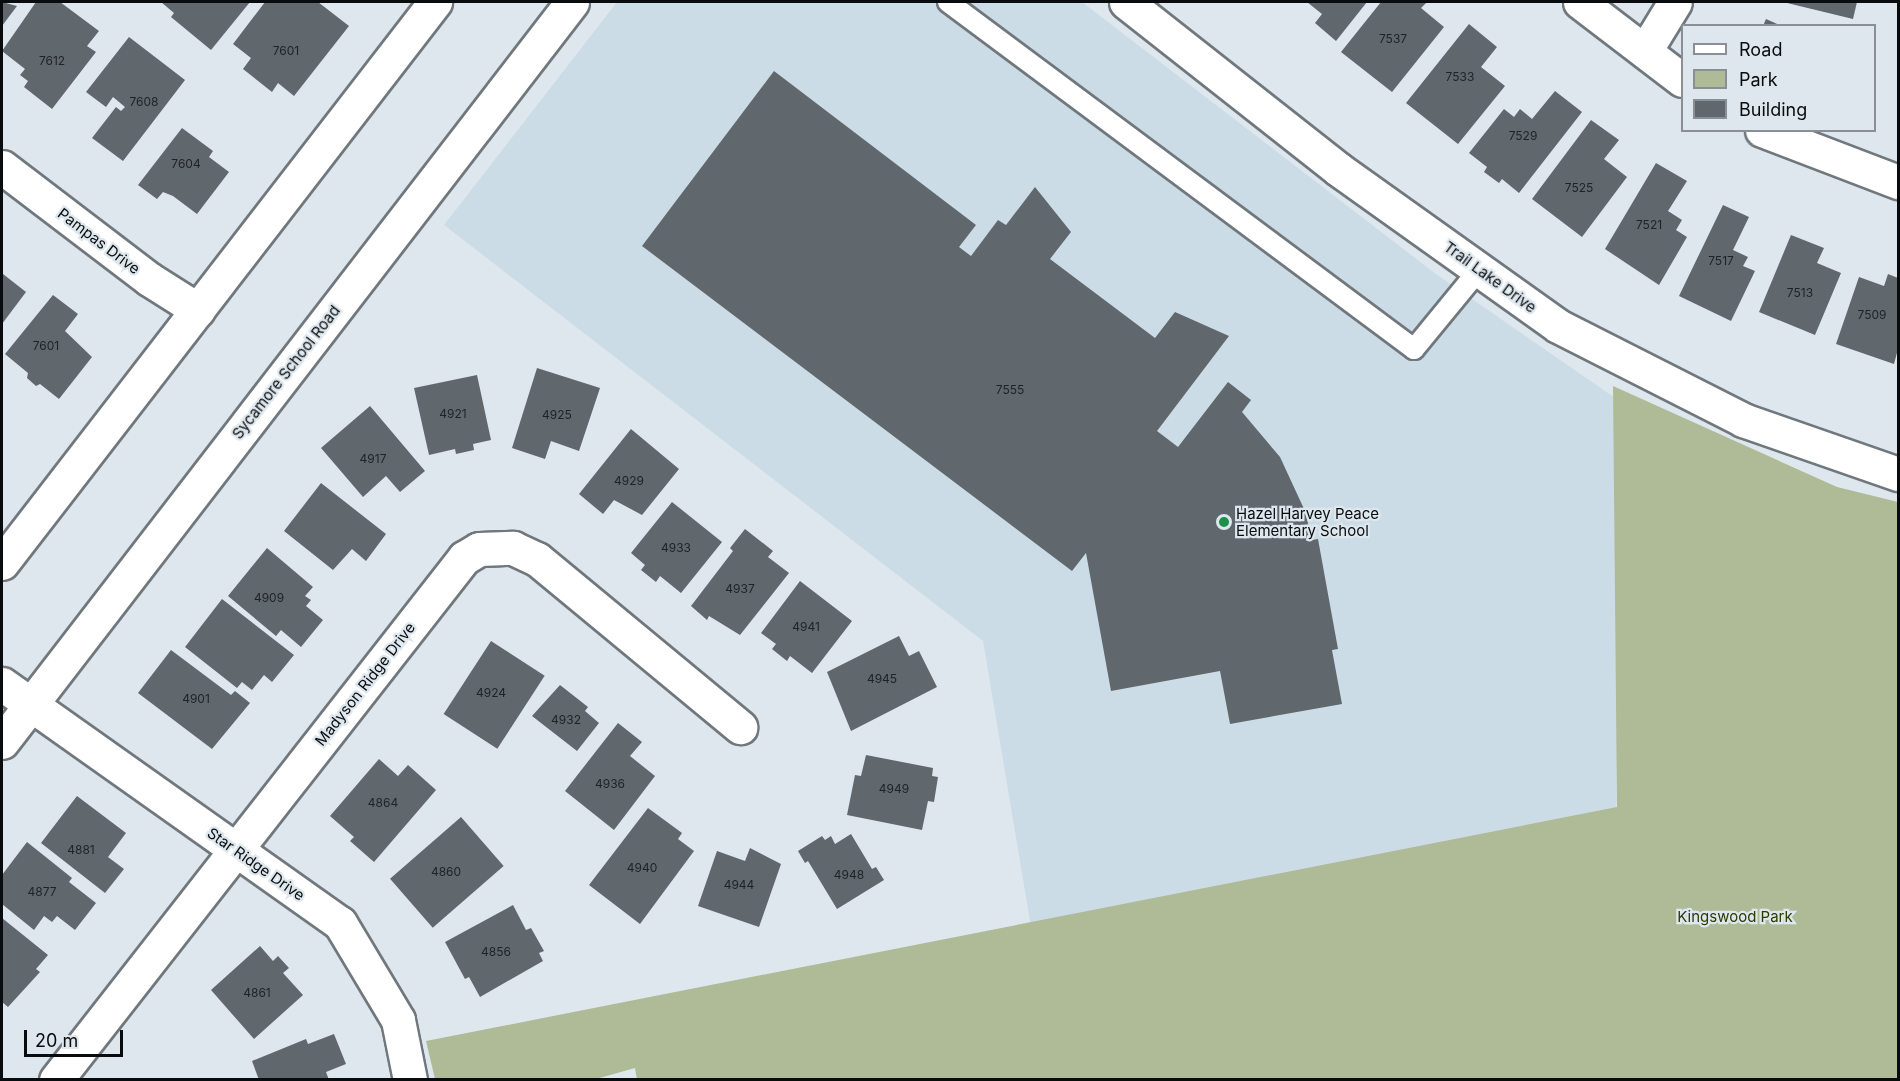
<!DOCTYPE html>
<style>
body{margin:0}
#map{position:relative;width:1900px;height:1081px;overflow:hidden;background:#dee7ed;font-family:Inter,sans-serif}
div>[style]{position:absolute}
.built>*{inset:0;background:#ccdce7}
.green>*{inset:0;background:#afba97}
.building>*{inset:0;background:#60676d;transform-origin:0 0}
.roads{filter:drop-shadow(2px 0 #70787d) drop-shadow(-2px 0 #70787d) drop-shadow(0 2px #70787d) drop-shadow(0 -2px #70787d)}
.service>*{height:20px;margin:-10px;padding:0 10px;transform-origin:10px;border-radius:10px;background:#fff}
.minor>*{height:33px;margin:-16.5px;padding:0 16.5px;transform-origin:16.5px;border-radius:16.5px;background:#fff}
.tertiary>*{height:33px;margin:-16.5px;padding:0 16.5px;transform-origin:16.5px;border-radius:16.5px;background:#fff}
.secondary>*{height:33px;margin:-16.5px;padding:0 16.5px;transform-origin:16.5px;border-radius:16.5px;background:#fff}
.dots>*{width:16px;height:16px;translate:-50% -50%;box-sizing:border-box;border:3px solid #dee7ed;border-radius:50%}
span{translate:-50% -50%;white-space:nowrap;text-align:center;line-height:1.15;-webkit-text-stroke:4.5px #dee7ed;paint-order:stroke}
.number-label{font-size:12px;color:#1f2326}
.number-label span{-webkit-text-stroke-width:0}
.street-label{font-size:15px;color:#090c0e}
.poi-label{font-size:15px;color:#090c0e}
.left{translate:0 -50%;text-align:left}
.park-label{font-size:15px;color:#2d3900}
.frame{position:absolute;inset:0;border:3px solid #090c0e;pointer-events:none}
.legend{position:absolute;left:1681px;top:24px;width:195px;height:108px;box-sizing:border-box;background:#dee7ed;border:2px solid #898f94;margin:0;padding:8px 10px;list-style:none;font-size:18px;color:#090c0e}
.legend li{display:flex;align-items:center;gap:12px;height:30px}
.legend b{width:30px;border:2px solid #898f94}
.scale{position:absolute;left:24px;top:1030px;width:99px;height:27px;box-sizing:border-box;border:3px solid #090c0e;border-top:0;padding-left:8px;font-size:18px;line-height:21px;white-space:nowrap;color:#090c0e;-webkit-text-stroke:4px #dee7ed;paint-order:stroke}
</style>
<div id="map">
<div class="built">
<i style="clip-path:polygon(617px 2px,1082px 2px,1436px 274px,1621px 402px,1616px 838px,1032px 933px,983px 641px,444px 225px)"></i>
</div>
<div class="green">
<i style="clip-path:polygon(1613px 386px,1837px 487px,1898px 502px,1898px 1079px,637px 1080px,635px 1068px,596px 1079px,435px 1079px,426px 1041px,1617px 807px)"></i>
</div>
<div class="building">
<i style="clip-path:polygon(2px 2px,17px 6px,2px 26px)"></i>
<i style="clip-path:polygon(36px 2px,60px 2px,99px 31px,87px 46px,96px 52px,52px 109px,24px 87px,28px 81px,20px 75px,25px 69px,2px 51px)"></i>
<i style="clip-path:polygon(161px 2px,250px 2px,211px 50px,171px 17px,174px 13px)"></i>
<i style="clip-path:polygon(265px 2px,318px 2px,349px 26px,294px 96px,278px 83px,272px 92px,243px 69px,251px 58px,233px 44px)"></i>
<i style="clip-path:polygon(1307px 2px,1367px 2px,1336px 41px,1315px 23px,1322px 14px)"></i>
<i style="clip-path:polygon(1381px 2px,1427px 2px,1421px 8px,1444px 27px,1392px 92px,1341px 52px)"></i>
<i style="clip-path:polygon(1783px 2px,1857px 2px,1853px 19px)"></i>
<i style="clip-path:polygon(1766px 19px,1782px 26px,1763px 26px)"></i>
<i style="clip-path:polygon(1469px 24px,1497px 47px,1481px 67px,1505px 86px,1458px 144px,1406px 103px)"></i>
<i style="clip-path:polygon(129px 37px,185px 80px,123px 161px,92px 138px,116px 107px,121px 111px,125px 107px,113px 97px,106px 107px,86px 92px)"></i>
<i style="clip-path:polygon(774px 71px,976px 225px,959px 247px,971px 256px,998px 220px,1006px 225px,1035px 187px,1071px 232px,1050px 259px,1155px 338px,1175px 312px,1229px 336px,1157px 431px,1178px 447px,1228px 382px,1251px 400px,1242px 412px,1280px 457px,1305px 511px,1312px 540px,1318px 539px,1338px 649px,1332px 650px,1342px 704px,1230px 724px,1220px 671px,1111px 691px,1086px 553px,1072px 571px,642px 246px)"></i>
<i style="clip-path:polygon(1555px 91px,1582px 112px,1519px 193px,1502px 179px,1499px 183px,1484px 172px,1487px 167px,1469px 153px,1504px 109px,1514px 117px,1520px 109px,1532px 119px)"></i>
<i style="clip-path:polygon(1591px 120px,1619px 140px,1604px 159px,1627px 177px,1582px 237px,1532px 199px)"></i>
<i style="clip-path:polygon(182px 128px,213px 151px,209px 157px,229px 172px,197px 214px,173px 196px,163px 192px,157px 199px,138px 185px)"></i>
<i style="clip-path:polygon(1656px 163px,1687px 181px,1668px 211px,1682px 220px,1676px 230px,1687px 237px,1659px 285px,1605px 249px)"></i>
<i style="clip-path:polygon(1723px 205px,1749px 217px,1733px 250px,1748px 257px,1743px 266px,1755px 271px,1731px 321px,1679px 296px)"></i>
<i style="clip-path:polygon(1791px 235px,1824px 248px,1817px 263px,1841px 273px,1815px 335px,1759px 312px)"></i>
<i style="clip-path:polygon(3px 274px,26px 292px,2px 324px,2px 276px)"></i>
<i style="clip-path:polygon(1888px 274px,1898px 278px,1898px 349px,1894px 364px,1836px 344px,1859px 277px,1884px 286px)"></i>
<i style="clip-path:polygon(53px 295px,78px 314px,65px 331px,92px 357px,59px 399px,40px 384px,36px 386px,27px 378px,28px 373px,5px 354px)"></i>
<i style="clip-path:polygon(537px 368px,600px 388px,579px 451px,551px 441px,545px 459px,512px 448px)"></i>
<i style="clip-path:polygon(477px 375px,491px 440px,473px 444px,474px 450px,456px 454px,455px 449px,429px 455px,414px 388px)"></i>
<i style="clip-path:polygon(370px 406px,425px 471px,400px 492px,386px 476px,363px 497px,321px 448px)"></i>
<i style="clip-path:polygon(631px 429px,679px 469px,642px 515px,614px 500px,603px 514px,579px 494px)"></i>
<i style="clip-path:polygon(321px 483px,386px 534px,366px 561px,352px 549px,333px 570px,284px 531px)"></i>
<i style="clip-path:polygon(672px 502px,722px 542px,681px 593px,660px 576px,656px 582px,641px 570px,645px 565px,631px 553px)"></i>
<i style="clip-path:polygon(745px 529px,773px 551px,768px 557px,789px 573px,740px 635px,709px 616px,707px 620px,691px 606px,733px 551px,730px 548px)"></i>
<i style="clip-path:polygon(267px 548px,313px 587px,305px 596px,311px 600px,306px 606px,323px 620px,301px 647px,281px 630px,276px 636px,228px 596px)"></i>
<i style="clip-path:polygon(800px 581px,852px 621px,812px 673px,790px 656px,787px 661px,772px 649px,776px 644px,761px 633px)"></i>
<i style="clip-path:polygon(222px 599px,294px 655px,272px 682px,264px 675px,252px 690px,242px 682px,237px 688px,185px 647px)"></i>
<i style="clip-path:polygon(899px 636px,909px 656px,919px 651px,937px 687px,851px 731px,827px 672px)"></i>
<i style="left:491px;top:641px;width:64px;height:87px;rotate:33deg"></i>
<i style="clip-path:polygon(171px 650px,231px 695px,235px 691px,250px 703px,212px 749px,138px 693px)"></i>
<i style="clip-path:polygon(560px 685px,588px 707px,585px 711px,599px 723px,577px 751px,532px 716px)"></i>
<i style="clip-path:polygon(618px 723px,642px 742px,630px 756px,655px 776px,614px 830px,565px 791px)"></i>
<i style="clip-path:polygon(866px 755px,933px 768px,932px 776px,938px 777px,934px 802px,928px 801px,922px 830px,847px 815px,855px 775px,861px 776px)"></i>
<i style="clip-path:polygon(379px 759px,398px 776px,408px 765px,436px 790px,374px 862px,350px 841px,354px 837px,330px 816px)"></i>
<i style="clip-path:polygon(77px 796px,126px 833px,108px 857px,124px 869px,105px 893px,41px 843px)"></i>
<i style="clip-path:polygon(648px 808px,682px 833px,678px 839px,694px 851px,640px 924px,589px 885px)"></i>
<i style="left:461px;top:817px;width:65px;height:94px;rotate:49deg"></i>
<i style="clip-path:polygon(851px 834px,872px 869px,876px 867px,884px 880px,837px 909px,808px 861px,805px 863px,798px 851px,822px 836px,825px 840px,831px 836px,835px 844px)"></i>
<i style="clip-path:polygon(27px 842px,72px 878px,69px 882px,96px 903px,75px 930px,57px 916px,52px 922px,44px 916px,34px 930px,2px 904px,2px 875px)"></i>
<i style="clip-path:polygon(750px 848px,781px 864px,759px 927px,698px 906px,717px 851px,745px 861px)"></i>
<i style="clip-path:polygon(513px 905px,526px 930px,531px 928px,544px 951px,539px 953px,543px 961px,480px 997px,469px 977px,465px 979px,445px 942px)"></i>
<i style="clip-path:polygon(2px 918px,48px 955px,36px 969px,40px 972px,8px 1007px,2px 1002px)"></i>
<i style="clip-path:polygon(260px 946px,273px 961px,278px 956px,289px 968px,283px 973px,303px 995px,254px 1039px,211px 990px)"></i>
<i style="clip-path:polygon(334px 1034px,346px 1064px,326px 1072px,329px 1080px,259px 1080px,252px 1061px,306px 1039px,308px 1044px)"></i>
</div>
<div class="roads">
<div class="service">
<i style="left:948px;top:2px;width:581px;rotate:36.67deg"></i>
<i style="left:1414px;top:349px;width:102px;rotate:-50.6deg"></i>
</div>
<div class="minor">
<i style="left:1580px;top:2px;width:128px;rotate:37.4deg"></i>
<i style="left:1645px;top:51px;width:57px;rotate:-58.5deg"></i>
<i style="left:1762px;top:130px;width:146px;rotate:20.9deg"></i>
<i style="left:2px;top:167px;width:185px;rotate:37.3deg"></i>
<i style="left:149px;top:279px;width:58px;rotate:32.3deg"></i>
<i style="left:2px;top:684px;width:414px;rotate:35.3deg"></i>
<i style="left:340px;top:923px;width:113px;rotate:59.1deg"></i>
<i style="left:398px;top:1020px;width:61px;rotate:78.7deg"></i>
<i style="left:56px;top:1080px;width:663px;rotate:-51.99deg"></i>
<i style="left:464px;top:558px;width:17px;rotate:-31deg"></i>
<i style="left:479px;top:549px;width:34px;rotate:-2deg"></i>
<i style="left:513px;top:548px;width:26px;rotate:25deg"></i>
<i style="left:537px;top:559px;width:264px;rotate:39.6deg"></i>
</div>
<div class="tertiary">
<i style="left:1126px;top:2px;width:270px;rotate:38.2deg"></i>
<i style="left:1338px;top:169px;width:270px;rotate:35.5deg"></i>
<i style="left:1558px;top:326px;width:208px;rotate:26.9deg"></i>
<i style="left:1743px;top:420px;width:164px;rotate:19.2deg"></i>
</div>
<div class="secondary">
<i style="left:2px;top:563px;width:709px;rotate:-52.34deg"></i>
<i style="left:2px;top:742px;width:934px;rotate:-52.39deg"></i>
</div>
</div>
<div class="dots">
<i style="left:1224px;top:522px;background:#1d904a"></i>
</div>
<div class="number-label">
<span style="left:1393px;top:39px">7537</span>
<span style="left:286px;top:51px">7601</span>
<span style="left:52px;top:61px">7612</span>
<span style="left:1460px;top:77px">7533</span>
<span style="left:144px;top:102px">7608</span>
<span style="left:1523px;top:136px">7529</span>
<span style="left:186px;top:164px">7604</span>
<span style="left:1579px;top:188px">7525</span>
<span style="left:1649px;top:225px">7521</span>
<span style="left:1721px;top:261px">7517</span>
<span style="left:1800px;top:293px">7513</span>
<span style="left:1872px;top:315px">7509</span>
<span style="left:46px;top:346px">7601</span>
<span style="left:1010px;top:390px">7555</span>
<span style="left:453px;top:414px">4921</span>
<span style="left:557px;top:415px">4925</span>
<span style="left:373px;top:459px">4917</span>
<span style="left:629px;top:481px">4929</span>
<span style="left:676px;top:548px">4933</span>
<span style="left:740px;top:589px">4937</span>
<span style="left:269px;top:598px">4909</span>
<span style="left:806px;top:627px">4941</span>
<span style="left:882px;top:679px">4945</span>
<span style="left:491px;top:693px">4924</span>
<span style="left:196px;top:699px">4901</span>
<span style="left:566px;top:720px">4932</span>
<span style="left:610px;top:784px">4936</span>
<span style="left:894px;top:789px">4949</span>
<span style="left:383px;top:803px">4864</span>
<span style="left:81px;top:850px">4881</span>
<span style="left:642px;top:868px">4940</span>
<span style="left:446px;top:872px">4860</span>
<span style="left:849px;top:875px">4948</span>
<span style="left:739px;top:885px">4944</span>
<span style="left:42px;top:892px">4877</span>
<span style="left:496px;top:952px">4856</span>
<span style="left:257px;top:993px">4861</span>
</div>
<div class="street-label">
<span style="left:99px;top:241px;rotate:37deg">Pampas Drive</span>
<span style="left:1490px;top:277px;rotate:36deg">Trail Lake Drive</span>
<span style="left:286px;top:372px;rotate:-52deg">Sycamore School Road</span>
<span style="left:365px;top:684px;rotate:-52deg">Madyson Ridge Drive</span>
<span style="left:256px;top:864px;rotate:35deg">Star Ridge Drive</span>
</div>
<div class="poi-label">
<span class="left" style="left:1236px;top:522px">Hazel Harvey Peace<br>Elementary School</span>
</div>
<div class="park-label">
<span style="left:1735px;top:917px">Kingswood Park</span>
</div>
<div class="frame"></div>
<ul class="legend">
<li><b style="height:8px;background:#fff"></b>Road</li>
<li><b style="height:16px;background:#afba97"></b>Park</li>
<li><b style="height:16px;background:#60676d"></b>Building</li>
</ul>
<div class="scale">20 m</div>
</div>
